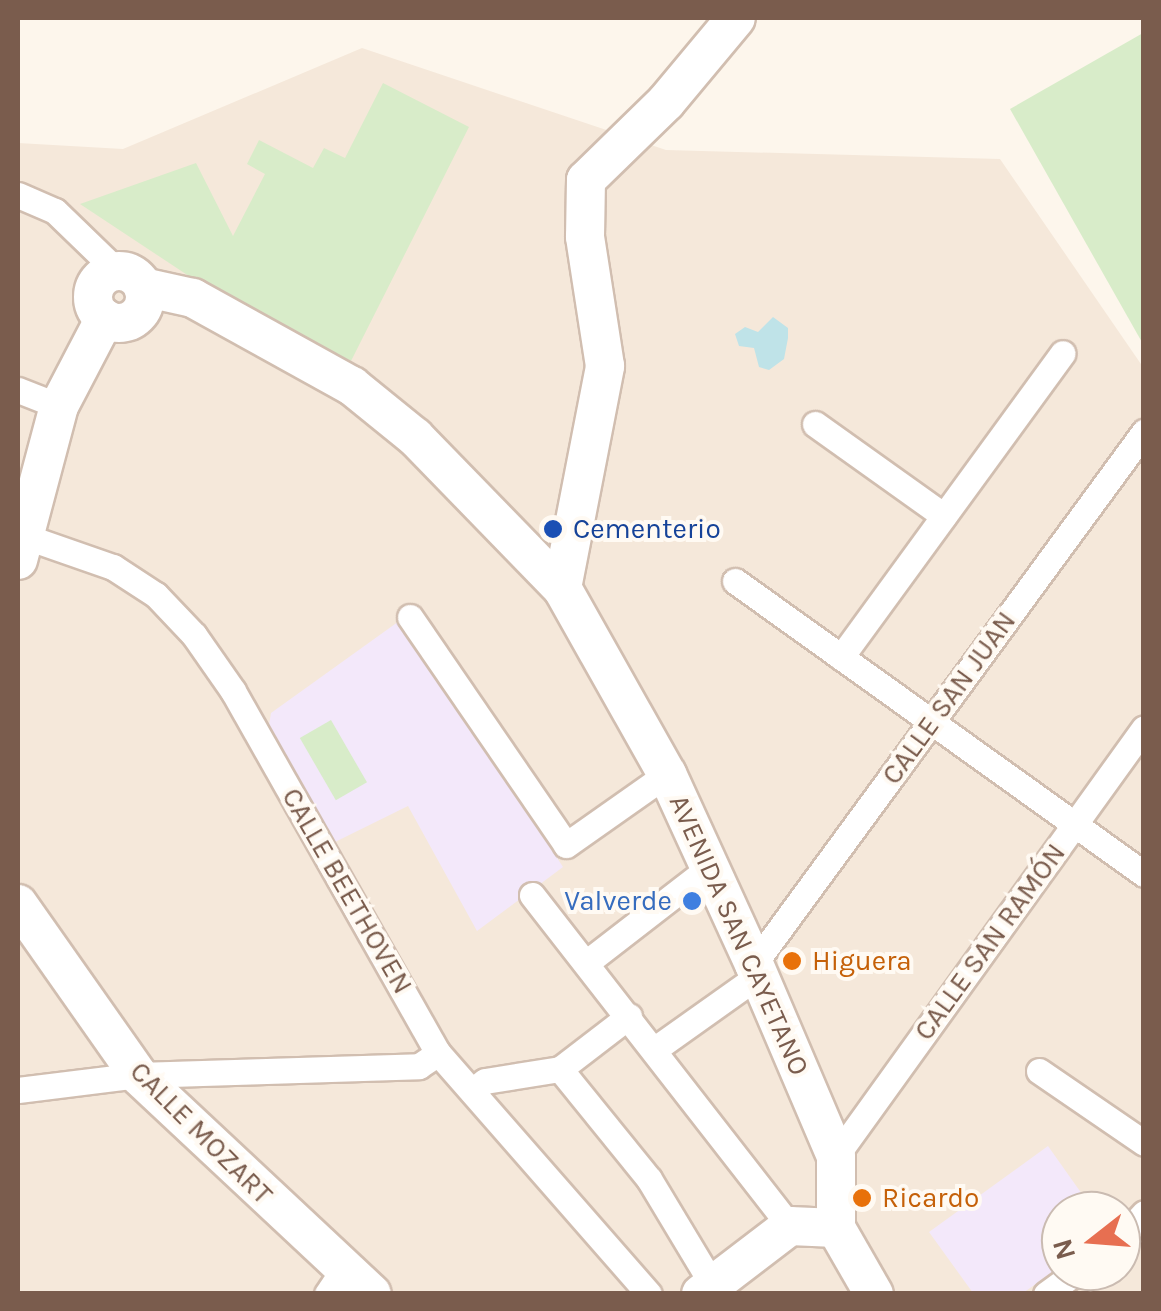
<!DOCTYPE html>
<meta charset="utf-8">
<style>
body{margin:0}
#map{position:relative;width:1161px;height:1311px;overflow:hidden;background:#fdf6ec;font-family:Karla,sans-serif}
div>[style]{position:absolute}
.residential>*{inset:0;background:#f5e8da}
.education>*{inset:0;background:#f3e8fa}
.green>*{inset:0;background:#d8ecc9;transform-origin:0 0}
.water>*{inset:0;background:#bfe3e8}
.roads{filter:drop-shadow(2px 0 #d1beb0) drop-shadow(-2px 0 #d1beb0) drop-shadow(0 2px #d1beb0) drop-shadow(0 -2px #d1beb0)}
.street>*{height:25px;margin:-12.5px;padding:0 12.5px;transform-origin:12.5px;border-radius:12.5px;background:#fff}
.secondary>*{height:38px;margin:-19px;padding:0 19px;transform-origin:19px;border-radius:19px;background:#fff}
.secondary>.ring{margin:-19px;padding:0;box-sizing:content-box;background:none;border:38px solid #fff;border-radius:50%}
.dots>*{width:28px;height:28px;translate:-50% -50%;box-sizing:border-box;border:5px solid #fffaf3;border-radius:50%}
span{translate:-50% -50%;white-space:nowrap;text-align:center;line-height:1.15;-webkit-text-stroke:8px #fffaf3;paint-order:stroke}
.transit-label{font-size:28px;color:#164399}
.left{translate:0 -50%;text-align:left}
.street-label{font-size:28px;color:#7a5c4d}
.shop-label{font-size:28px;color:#366cbe}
.right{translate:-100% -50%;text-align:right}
.food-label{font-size:28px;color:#c56008}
.frame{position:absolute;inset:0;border:20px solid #7a5c4d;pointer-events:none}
.north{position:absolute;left:1041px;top:1191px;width:100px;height:100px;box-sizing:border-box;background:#fffaf3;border:2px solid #cabbb1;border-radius:50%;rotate:253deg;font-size:28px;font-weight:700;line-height:40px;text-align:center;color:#7a5c4d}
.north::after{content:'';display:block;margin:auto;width:35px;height:45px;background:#e76f51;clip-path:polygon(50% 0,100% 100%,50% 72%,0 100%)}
</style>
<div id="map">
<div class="residential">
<i style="clip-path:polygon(evenodd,362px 48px,666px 150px,1000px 159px,1143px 367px,1143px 1293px,18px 1293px,18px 143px,123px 149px,362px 48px,1061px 1211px,1121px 1211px,1121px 1271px,1061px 1271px,1061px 1211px)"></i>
</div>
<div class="education">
<i style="clip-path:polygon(402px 619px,563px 867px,477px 931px,408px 806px,335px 842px,269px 725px,271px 713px)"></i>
<i style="clip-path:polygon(1048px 1146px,1094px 1211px,1061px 1211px,1061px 1266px,1023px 1293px,973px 1293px,929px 1232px)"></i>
</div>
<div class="green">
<i style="clip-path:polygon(1143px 33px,1143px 344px,1010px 109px)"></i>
<i style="clip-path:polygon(383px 83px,469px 127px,351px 361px,207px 288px,80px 204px,196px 163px,233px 236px,265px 174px,247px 164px,259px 140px,313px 168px,324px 148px,345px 158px)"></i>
<i style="left:331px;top:720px;width:72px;height:36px;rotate:60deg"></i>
</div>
<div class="water">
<i style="clip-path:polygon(773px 317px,788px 328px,788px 338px,784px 359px,769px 370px,759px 367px,754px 348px,739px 346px,735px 334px,745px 327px,758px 332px)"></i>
</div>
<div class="roads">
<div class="street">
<i style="left:18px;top:195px;width:40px;rotate:23.4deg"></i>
<i style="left:55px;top:211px;width:86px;rotate:44.1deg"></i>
<i style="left:18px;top:390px;width:44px;rotate:21.3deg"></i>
<i style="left:815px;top:424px;width:158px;rotate:35.5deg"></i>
<i style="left:18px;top:534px;width:101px;rotate:19.2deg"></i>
<i style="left:113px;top:567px;width:51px;rotate:33.1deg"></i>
<i style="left:156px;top:595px;width:55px;rotate:46.5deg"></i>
<i style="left:194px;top:635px;width:68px;rotate:55.1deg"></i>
<i style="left:233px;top:691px;width:416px;rotate:60.5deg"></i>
<i style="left:438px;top:1053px;width:320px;rotate:48.8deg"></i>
<i style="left:735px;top:581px;width:503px;rotate:35.62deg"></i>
<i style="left:410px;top:617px;width:276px;rotate:55.6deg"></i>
<i style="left:566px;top:845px;width:123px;rotate:-35.1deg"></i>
<i style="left:841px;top:657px;width:376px;rotate:-53.9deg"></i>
<i style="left:532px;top:895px;width:420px;rotate:52.1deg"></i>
<i style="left:586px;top:963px;width:155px;rotate:-37.7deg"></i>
<i style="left:754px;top:964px;width:660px;rotate:-53.76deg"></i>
<i style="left:655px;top:1049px;width:128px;rotate:-35.4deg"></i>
<i style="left:560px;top:1069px;width:141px;rotate:51deg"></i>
<i style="left:649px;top:1179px;width:122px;rotate:59deg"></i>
<i style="left:1039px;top:1071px;width:127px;rotate:34.4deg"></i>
<i style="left:18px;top:1090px;width:121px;rotate:-7.1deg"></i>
<i style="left:138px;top:1075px;width:281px;rotate:-1.8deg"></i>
<i style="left:419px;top:1066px;width:23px;rotate:-34deg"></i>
<i style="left:472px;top:1091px;width:16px;rotate:-38deg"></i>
<i style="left:485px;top:1081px;width:76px;rotate:-9.1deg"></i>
<i style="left:560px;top:1069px;width:87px;rotate:-37.5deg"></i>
<i style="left:836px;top:1156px;width:527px;rotate:-54.26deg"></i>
<i style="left:1121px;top:1238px;width:34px;rotate:-47deg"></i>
<i style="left:327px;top:1294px;width:29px;rotate:-56deg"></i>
<i style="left:1046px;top:1294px;width:39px;rotate:-36deg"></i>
</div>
<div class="secondary">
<i class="ring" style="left:93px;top:271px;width:14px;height:14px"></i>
<i style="left:143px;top:287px;width:51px;rotate:12.4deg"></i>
<i style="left:193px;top:298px;width:182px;rotate:29deg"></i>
<i style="left:352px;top:386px;width:81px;rotate:39deg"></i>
<i style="left:415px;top:437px;width:211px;rotate:45.8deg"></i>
<i style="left:562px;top:588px;width:214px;rotate:60.6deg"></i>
<i style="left:667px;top:774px;width:209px;rotate:65.4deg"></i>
<i style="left:754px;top:964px;width:209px;rotate:66.9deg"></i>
<i style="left:836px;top:1156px;width:72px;rotate:90deg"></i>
<i style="left:836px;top:1228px;width:76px;rotate:60.1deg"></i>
<i style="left:18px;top:560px;width:159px;rotate:-75.1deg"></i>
<i style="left:59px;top:406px;width:99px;rotate:-62.4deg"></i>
<i style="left:562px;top:588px;width:226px;rotate:-79deg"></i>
<i style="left:605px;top:366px;width:131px;rotate:-98.8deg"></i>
<i style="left:585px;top:237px;width:57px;rotate:-89deg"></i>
<i style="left:586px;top:180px;width:112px;rotate:-44.3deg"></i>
<i style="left:666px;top:102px;width:109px;rotate:-50.2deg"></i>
<i style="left:18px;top:904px;width:209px;rotate:54.9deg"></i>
<i style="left:138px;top:1075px;width:320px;rotate:43.1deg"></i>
<i style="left:701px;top:1294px;width:112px;rotate:-37.4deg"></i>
<i style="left:790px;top:1226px;width:46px;rotate:2.5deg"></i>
</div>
</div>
<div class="dots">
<i style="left:553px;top:529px;background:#1a4fb4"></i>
<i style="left:692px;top:901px;background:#3f7fe0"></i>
<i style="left:792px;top:961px;background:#e8710a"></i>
<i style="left:862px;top:1198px;background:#e8710a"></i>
</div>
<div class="transit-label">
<span class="left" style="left:573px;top:529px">Cementerio</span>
</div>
<div class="street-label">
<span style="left:949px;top:698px;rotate:-54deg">CALLE SAN JUAN</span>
<span style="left:347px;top:891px;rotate:60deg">CALLE BEETHOVEN</span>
<span style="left:739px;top:935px;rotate:66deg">AVENIDA SAN CAYETANO</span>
<span style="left:990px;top:942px;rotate:-54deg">CALLE SAN RAMÓN</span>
<span style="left:201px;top:1133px;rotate:45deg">CALLE MOZART</span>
</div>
<div class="shop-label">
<span class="right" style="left:672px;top:901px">Valverde</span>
</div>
<div class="food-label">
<span class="left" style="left:812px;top:961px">Higuera</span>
<span class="left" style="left:882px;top:1198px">Ricardo</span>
</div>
<div class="frame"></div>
<div class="north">N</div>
</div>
